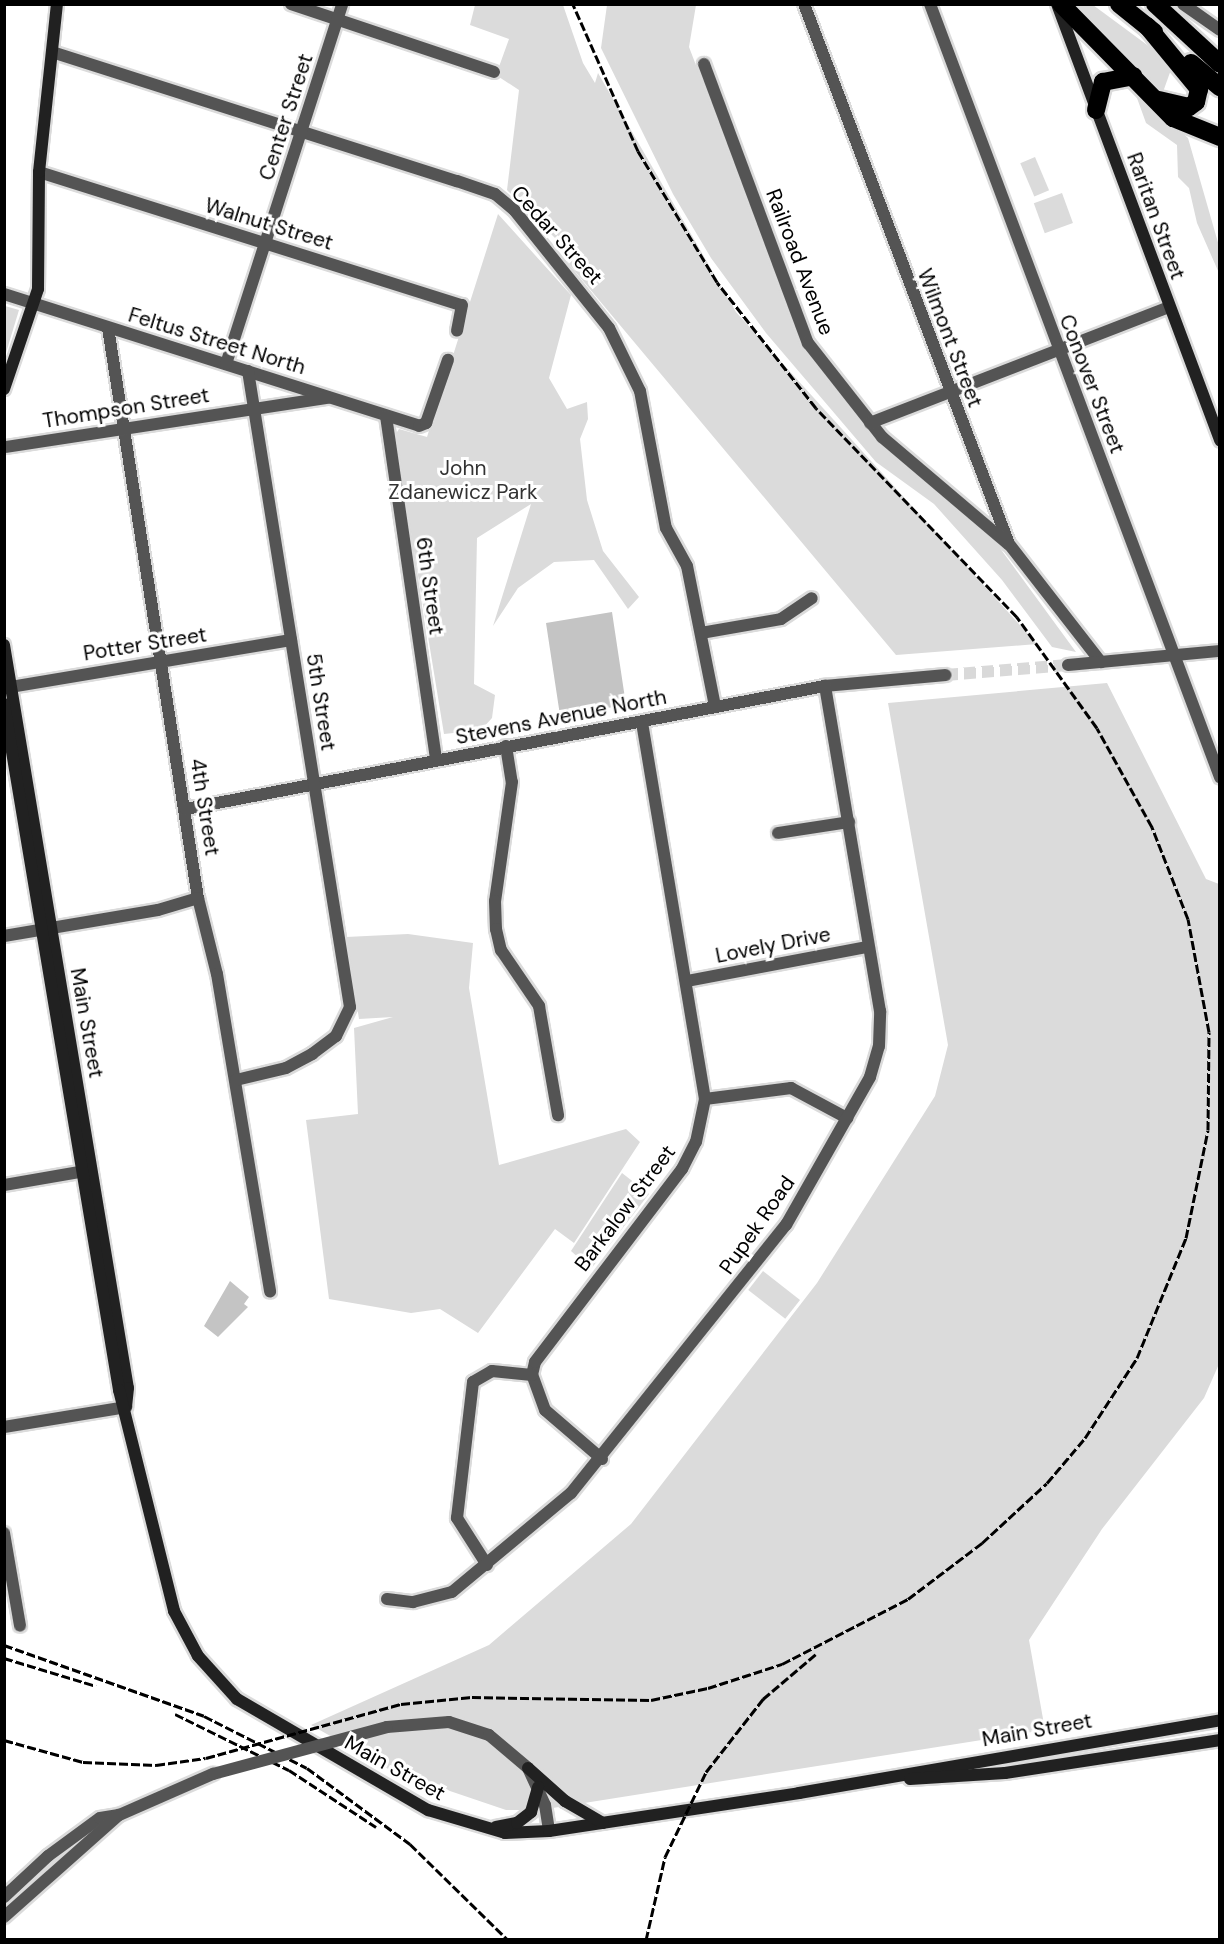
<!DOCTYPE html>
<style>
body{margin:0}
#map{position:relative;width:1224px;height:1944px;overflow:hidden;background:#fff;font-family:"DM Sans",sans-serif}
div>[style]{position:absolute}
.green>*{inset:0;background:#dbdbdb;transform-origin:0 0}
.building>*{inset:0;background:#c4c4c4}
.street-tunnel>*{height:12px;margin-top:-6px;transform-origin:0;background:repeating-linear-gradient(90deg,#d9d9d9 0 12px,transparent 0 18px)}
.roads{filter:drop-shadow(2px 0 #dbdbdb) drop-shadow(-2px 0 #dbdbdb) drop-shadow(0 2px #dbdbdb) drop-shadow(0 -2px #dbdbdb)}
.street>*{height:12px;margin:-6px;padding:0 6px;transform-origin:6px;border-radius:6px;background:#545454}
.secondary>*{height:12px;margin:-6px;padding:0 6px;transform-origin:6px;border-radius:6px;background:#212121}
.highway>*{height:18px;margin:-9px;padding:0 9px;transform-origin:9px;border-radius:9px;background:#000}
.rail>*{height:3px;margin-top:-1.5px;transform-origin:0;background:repeating-linear-gradient(90deg,#000 0 9px,transparent 0 12px)}
.street-bridge>*{height:12px;margin:-6px;padding:0 6px;transform-origin:6px;border-radius:6px;background:#545454}
span{translate:-50% -50%;white-space:nowrap;text-align:center;line-height:1.15;-webkit-text-stroke:6px #fff;paint-order:stroke}
.street-label{font-size:21px;color:#000}
.park-label{font-size:21px;color:#323232}
.frame{position:absolute;inset:0;border:6px solid #000;pointer-events:none}
</style>
<div id="map">
<div class="green">
<i style="clip-path:polygon(475px 5px,563px 5px,583px 63px,595px 83px,598px 73px,736px 312px,1037px 644px,896px 655px,568px 263px,561px 244px,507px 190px,519px 90px,496px 75px,509px 39px,470px 25px)"></i>
<i style="clip-path:polygon(607px 5px,696px 5px,689px 47px,802px 341px,872px 437px,994px 540px,1076px 652px,1052px 647px,1002px 580px,934px 504px,876px 462px,766px 333px,711px 258px,673px 194px,601px 48px)"></i>
<i style="clip-path:polygon(1069px 5px,1093px 5px,1173px 64px,1163px 92px)"></i>
<i style="clip-path:polygon(1133px 87px,1188px 138px,1219px 246px,1219px 273px,1197px 223px,1189px 188px,1178px 177px,1177px 145px,1146px 123px)"></i>
<i style="left:1035px;top:157px;width:36px;height:16px;rotate:67deg"></i>
<i style="left:1062px;top:193px;width:32px;height:30px;rotate:70deg"></i>
<i style="clip-path:polygon(498px 214px,571px 295px,549px 378px,567px 409px,587px 402px,588px 419px,580px 439px,587px 500px,603px 551px,639px 597px,628px 609px,594px 560px,554px 562px,518px 588px,493px 626px,531px 504px,477px 538px,474px 684px,495px 695px,492px 718px,481px 730px,444px 734px,395px 435px,399px 429px,427px 437px)"></i>
<i style="clip-path:polygon(5px 306px,19px 310px,5px 356px,4px 307px)"></i>
<i style="clip-path:polygon(1107px 683px,1206px 879px,1219px 884px,1219px 1364px,1204px 1398px,1102px 1529px,1029px 1640px,1045px 1730px,540px 1810px,506px 1810px,444px 1789px,427px 1791px,311px 1725px,489px 1645px,631px 1524px,817px 1283px,935px 1096px,948px 1045px,888px 703px)"></i>
<i style="clip-path:polygon(408px 934px,473px 943px,469px 988px,499px 1165px,626px 1129px,640px 1142px,574px 1243px,555px 1229px,478px 1333px,440px 1309px,411px 1313px,329px 1299px,306px 1120px,358px 1114px,354px 1028px,393px 1017px,359px 1019px,346px 937px)"></i>
<i style="clip-path:polygon(622px 1173px,649px 1194px,591px 1269px,571px 1251px)"></i>
<i style="left:763px;top:1271px;width:47px;height:24px;rotate:38deg"></i>
</div>
<div class="building">
<i style="clip-path:polygon(612px 612px,626px 705px,607px 708px,608px 714px,561px 722px,546px 623px)"></i>
<i style="clip-path:polygon(230px 1281px,249px 1297px,244px 1304px,248px 1307px,218px 1337px,204px 1326px)"></i>
</div>
<div class="street-tunnel">
<i style="left:946px;top:675px;width:122px;rotate:-4.7deg"></i>
</div>
<div class="roads">
<div class="street">
<i style="left:291px;top:4px;width:214px;rotate:18.5deg"></i>
<i style="left:804px;top:4px;width:578px;rotate:69.21deg"></i>
<i style="left:1009px;top:544px;width:150px;rotate:52.1deg"></i>
<i style="left:930px;top:4px;width:826px;rotate:69.44deg"></i>
<i style="left:1183px;top:4px;width:45px;rotate:35.1deg"></i>
<i style="left:52px;top:52px;width:425px;rotate:17.7deg"></i>
<i style="left:457px;top:181px;width:40px;rotate:18.9deg"></i>
<i style="left:495px;top:194px;width:26px;rotate:40deg"></i>
<i style="left:515px;top:211px;width:150px;rotate:51.2deg"></i>
<i style="left:609px;top:328px;width:70px;rotate:63.8deg"></i>
<i style="left:640px;top:391px;width:139px;rotate:79.3deg"></i>
<i style="left:666px;top:528px;width:43px;rotate:61.1deg"></i>
<i style="left:687px;top:566px;width:143px;rotate:78.7deg"></i>
<i style="left:704px;top:64px;width:298px;rotate:69.6deg"></i>
<i style="left:808px;top:343px;width:120px;rotate:51.8deg"></i>
<i style="left:882px;top:437px;width:165px;rotate:40.3deg"></i>
<i style="left:39px;top:172px;width:443px;rotate:17.5deg"></i>
<i style="left:462px;top:305px;width:26px;rotate:101deg"></i>
<i style="left:4px;top:294px;width:435px;rotate:17.6deg"></i>
<i style="left:419px;top:426px;width:8px;rotate:-23deg"></i>
<i style="left:426px;top:423px;width:67px;rotate:-70.8deg"></i>
<i style="left:108px;top:328px;width:577px;rotate:81.03deg"></i>
<i style="left:198px;top:898px;width:78px;rotate:76deg"></i>
<i style="left:217px;top:974px;width:322px;rotate:80.5deg"></i>
<i style="left:226px;top:364px;width:378px;rotate:-72.1deg"></i>
<i style="left:386px;top:416px;width:348px;rotate:81.7deg"></i>
<i style="left:870px;top:423px;width:321px;rotate:-21.2deg"></i>
<i style="left:6px;top:447px;width:326px;rotate:-8.7deg"></i>
<i style="left:701px;top:633px;width:81px;rotate:-9.9deg"></i>
<i style="left:781px;top:619px;width:37px;rotate:-34deg"></i>
<i style="left:1068px;top:665px;width:153px;rotate:-5.3deg"></i>
<i style="left:4px;top:688px;width:291px;rotate:-9.5deg"></i>
<i style="left:506px;top:746px;width:36px;rotate:81deg"></i>
<i style="left:512px;top:782px;width:120px;rotate:98.1deg"></i>
<i style="left:495px;top:901px;width:28px;rotate:88deg"></i>
<i style="left:496px;top:929px;width:22px;rotate:77deg"></i>
<i style="left:501px;top:950px;width:68px;rotate:55.8deg"></i>
<i style="left:539px;top:1006px;width:111px;rotate:80.1deg"></i>
<i style="left:186px;top:809px;width:651px;rotate:-10.9deg"></i>
<i style="left:825px;top:686px;width:121px;rotate:-5.2deg"></i>
<i style="left:778px;top:833px;width:72px;rotate:-8.8deg"></i>
<i style="left:4px;top:936px;width:156px;rotate:-9.6deg"></i>
<i style="left:158px;top:910px;width:42px;rotate:-16.7deg"></i>
<i style="left:687px;top:981px;width:183px;rotate:-10.7deg"></i>
<i style="left:236px;top:1080px;width:51px;rotate:-13.5deg"></i>
<i style="left:286px;top:1068px;width:30px;rotate:-28deg"></i>
<i style="left:312px;top:1054px;width:30px;rotate:-37deg"></i>
<i style="left:336px;top:1036px;width:32px;rotate:-64deg"></i>
<i style="left:350px;top:1007px;width:644px;rotate:-99.11deg"></i>
<i style="left:705px;top:1099px;width:87px;rotate:-7.3deg"></i>
<i style="left:791px;top:1088px;width:64px;rotate:28.2deg"></i>
<i style="left:4px;top:1185px;width:88px;rotate:-9.8deg"></i>
<i style="left:4px;top:1427px;width:124px;rotate:-9.3deg"></i>
<i style="left:602px;top:1459px;width:75px;rotate:-139.3deg"></i>
<i style="left:545px;top:1410px;width:37px;rotate:-110deg"></i>
<i style="left:532px;top:1375px;width:13px;rotate:-77deg"></i>
<i style="left:535px;top:1362px;width:243px;rotate:-52.7deg"></i>
<i style="left:682px;top:1169px;width:30px;rotate:-63deg"></i>
<i style="left:696px;top:1142px;width:44px;rotate:-78.2deg"></i>
<i style="left:705px;top:1099px;width:380px;rotate:-99.5deg"></i>
<i style="left:4px;top:1533px;width:94px;rotate:80.2deg"></i>
<i style="left:487px;top:1565px;width:56px;rotate:-122.6deg"></i>
<i style="left:457px;top:1518px;width:137px;rotate:-83.3deg"></i>
<i style="left:473px;top:1382px;width:22px;rotate:-30deg"></i>
<i style="left:492px;top:1371px;width:40px;rotate:5.7deg"></i>
<i style="left:387px;top:1599px;width:26px;rotate:7deg"></i>
<i style="left:413px;top:1602px;width:40px;rotate:-14.4deg"></i>
<i style="left:452px;top:1592px;width:155px;rotate:-39.8deg"></i>
<i style="left:571px;top:1493px;width:344px;rotate:-51.3deg"></i>
<i style="left:786px;top:1225px;width:170px;rotate:-60.4deg"></i>
<i style="left:870px;top:1077px;width:32px;rotate:-74deg"></i>
<i style="left:879px;top:1046px;width:35px;rotate:-88deg"></i>
<i style="left:880px;top:1011px;width:330px;rotate:-99.6deg"></i>
<i style="left:387px;top:1727px;width:62px;rotate:-4.6deg"></i>
<i style="left:449px;top:1722px;width:42px;rotate:18deg"></i>
<i style="left:489px;top:1735px;width:51px;rotate:40.2deg"></i>
<i style="left:528px;top:1768px;width:41px;rotate:65.3deg"></i>
<i style="left:545px;top:1805px;width:26px;rotate:81deg"></i>
<i style="left:4px;top:1897px;width:60px;rotate:-43deg"></i>
<i style="left:48px;top:1856px;width:64px;rotate:-36.2deg"></i>
<i style="left:100px;top:1818px;width:19px;rotate:-9deg"></i>
<i style="left:119px;top:1815px;width:103px;rotate:-23.6deg"></i>
<i style="left:4px;top:1917px;width:154px;rotate:-41.6deg"></i>
</div>
<div class="secondary">
<i style="left:1057px;top:4px;width:466px;rotate:69.5deg"></i>
<i style="left:4px;top:389px;width:106px;rotate:-71.2deg"></i>
<i style="left:38px;top:289px;width:117px;rotate:-89.5deg"></i>
<i style="left:39px;top:172px;width:169px;rotate:-83.9deg"></i>
<i style="left:4px;top:645px;width:753px;rotate:80.53deg"></i>
<i style="left:128px;top:1388px;width:18px;rotate:96deg"></i>
<i style="left:4px;top:704px;width:696px;rotate:80.48deg"></i>
<i style="left:119px;top:1390px;width:228px;rotate:76deg"></i>
<i style="left:174px;top:1611px;width:51px;rotate:61.9deg"></i>
<i style="left:198px;top:1656px;width:58px;rotate:47.8deg"></i>
<i style="left:237px;top:1699px;width:221px;rotate:30.2deg"></i>
<i style="left:428px;top:1810px;width:80px;rotate:16.6deg"></i>
<i style="left:505px;top:1833px;width:44px;rotate:-2.6deg"></i>
<i style="left:549px;top:1831px;width:253px;rotate:-8.6deg"></i>
<i style="left:799px;top:1793px;width:427px;rotate:-9.8deg"></i>
<i style="left:528px;top:1768px;width:50px;rotate:41.7deg"></i>
<i style="left:565px;top:1801px;width:44px;rotate:30.1deg"></i>
<i style="left:910px;top:1779px;width:95px;rotate:-3.6deg"></i>
<i style="left:1005px;top:1773px;width:218px;rotate:-8.7deg"></i>
<i style="left:496px;top:1827px;width:21px;rotate:-11deg"></i>
<i style="left:517px;top:1823px;width:18px;rotate:-38deg"></i>
<i style="left:531px;top:1812px;width:26px;rotate:-74deg"></i>
</div>
<div class="highway">
<i style="left:1061px;top:4px;width:160px;rotate:45.5deg"></i>
<i style="left:1173px;top:118px;width:51px;rotate:22deg"></i>
<i style="left:1119px;top:4px;width:45px;rotate:38.7deg"></i>
<i style="left:1155px;top:4px;width:88px;rotate:42.7deg"></i>
<i style="left:1147px;top:26px;width:82px;rotate:50.5deg"></i>
<i style="left:1199px;top:89px;width:13px;rotate:103deg"></i>
<i style="left:1196px;top:102px;width:9px;rotate:144deg"></i>
<i style="left:1189px;top:107px;width:31px;rotate:-167deg"></i>
<i style="left:1191px;top:63px;width:38px;rotate:40deg"></i>
<i style="left:1096px;top:110px;width:29px;rotate:-76deg"></i>
<i style="left:1103px;top:82px;width:31px;rotate:-11deg"></i>
</div>
</div>
<div class="rail">
<i style="left:4px;top:1645px;width:212px;rotate:19.5deg"></i>
<i style="left:204px;top:1716px;width:115px;rotate:26.8deg"></i>
<i style="left:307px;top:1768px;width:128px;rotate:36.4deg"></i>
<i style="left:410px;top:1844px;width:137px;rotate:44.4deg"></i>
<i style="left:4px;top:1658px;width:96px;rotate:16.9deg"></i>
<i style="left:175px;top:1714px;width:127px;rotate:26.2deg"></i>
<i style="left:289px;top:1770px;width:104px;rotate:33.2deg"></i>
<i style="left:4px;top:1740px;width:82px;rotate:15.6deg"></i>
<i style="left:83px;top:1762px;width:73px;rotate:2.4deg"></i>
<i style="left:156px;top:1765px;width:50px;rotate:-8deg"></i>
<i style="left:206px;top:1758px;width:202px;rotate:-15.5deg"></i>
<i style="left:401px;top:1704px;width:71px;rotate:-5.6deg"></i>
<i style="left:472px;top:1697px;width:179px;rotate:1deg"></i>
<i style="left:651px;top:1700px;width:58px;rotate:-11.9deg"></i>
<i style="left:708px;top:1688px;width:78px;rotate:-18deg"></i>
<i style="left:782px;top:1664px;width:142px;rotate:-27.3deg"></i>
<i style="left:908px;top:1599px;width:93px;rotate:-37.1deg"></i>
<i style="left:982px;top:1543px;width:88px;rotate:-42.7deg"></i>
<i style="left:1047px;top:1483px;width:59px;rotate:-49.8deg"></i>
<i style="left:1085px;top:1438px;width:95px;rotate:-57deg"></i>
<i style="left:1137px;top:1358px;width:130px;rotate:-67.8deg"></i>
<i style="left:1186px;top:1238px;width:110px;rotate:-78.5deg"></i>
<i style="left:1208px;top:1130px;width:98px;rotate:-89.4deg"></i>
<i style="left:1209px;top:1032px;width:115px;rotate:-100.5deg"></i>
<i style="left:1188px;top:919px;width:99px;rotate:-111.4deg"></i>
<i style="left:1152px;top:827px;width:113px;rotate:-119.1deg"></i>
<i style="left:1097px;top:728px;width:137px;rotate:-125.8deg"></i>
<i style="left:1017px;top:617px;width:290px;rotate:-133.9deg"></i>
<i style="left:816px;top:408px;width:160px;rotate:-128.2deg"></i>
<i style="left:717px;top:282px;width:153px;rotate:-121.1deg"></i>
<i style="left:638px;top:151px;width:161px;rotate:-113.9deg"></i>
<i style="left:646px;top:1940px;width:85px;rotate:-77.1deg"></i>
<i style="left:665px;top:1857px;width:94px;rotate:-64.2deg"></i>
<i style="left:706px;top:1772px;width:93px;rotate:-52deg"></i>
<i style="left:763px;top:1699px;width:70px;rotate:-40.3deg"></i>
</div>
<div class="street-bridge">
<i style="left:213px;top:1774px;width:180px;rotate:-15.1deg"></i>
</div>
<div class="street-label">
<span style="left:286px;top:117px;rotate:-72deg">Center Street</span>
<span style="left:1156px;top:216px;rotate:70deg">Raritan Street</span>
<span style="left:269px;top:224px;rotate:17deg">Walnut Street</span>
<span style="left:557px;top:235px;rotate:48deg">Cedar Street</span>
<span style="left:800px;top:262px;rotate:69deg">Railroad Avenue</span>
<span style="left:950px;top:338px;rotate:69deg">Wilmont Street</span>
<span style="left:217px;top:341px;rotate:17deg">Feltus Street North</span>
<span style="left:1092px;top:384px;rotate:69deg">Conover Street</span>
<span style="left:126px;top:408px;rotate:-9deg">Thompson Street</span>
<span style="left:430px;top:586px;rotate:82deg">6th Street</span>
<span style="left:145px;top:644px;rotate:-9deg">Potter Street</span>
<span style="left:321px;top:702px;rotate:81deg">5th Street</span>
<span style="left:561px;top:717px;rotate:-11deg">Stevens Avenue North</span>
<span style="left:205px;top:807px;rotate:81deg">4th Street</span>
<span style="left:773px;top:945px;rotate:-11deg">Lovely Drive</span>
<span style="left:87px;top:1023px;rotate:80deg">Main Street</span>
<span style="left:625px;top:1208px;rotate:-53deg">Barkalow Street</span>
<span style="left:757px;top:1225px;rotate:-55deg">Pupek Road</span>
<span style="left:1037px;top:1730px;rotate:-10deg">Main Street</span>
<span style="left:395px;top:1768px;rotate:29deg">Main Street</span>
</div>
<div class="park-label">
<span style="left:463px;top:480px">John<br>Zdanewicz Park</span>
</div>
<div class="frame"></div>
</div>
